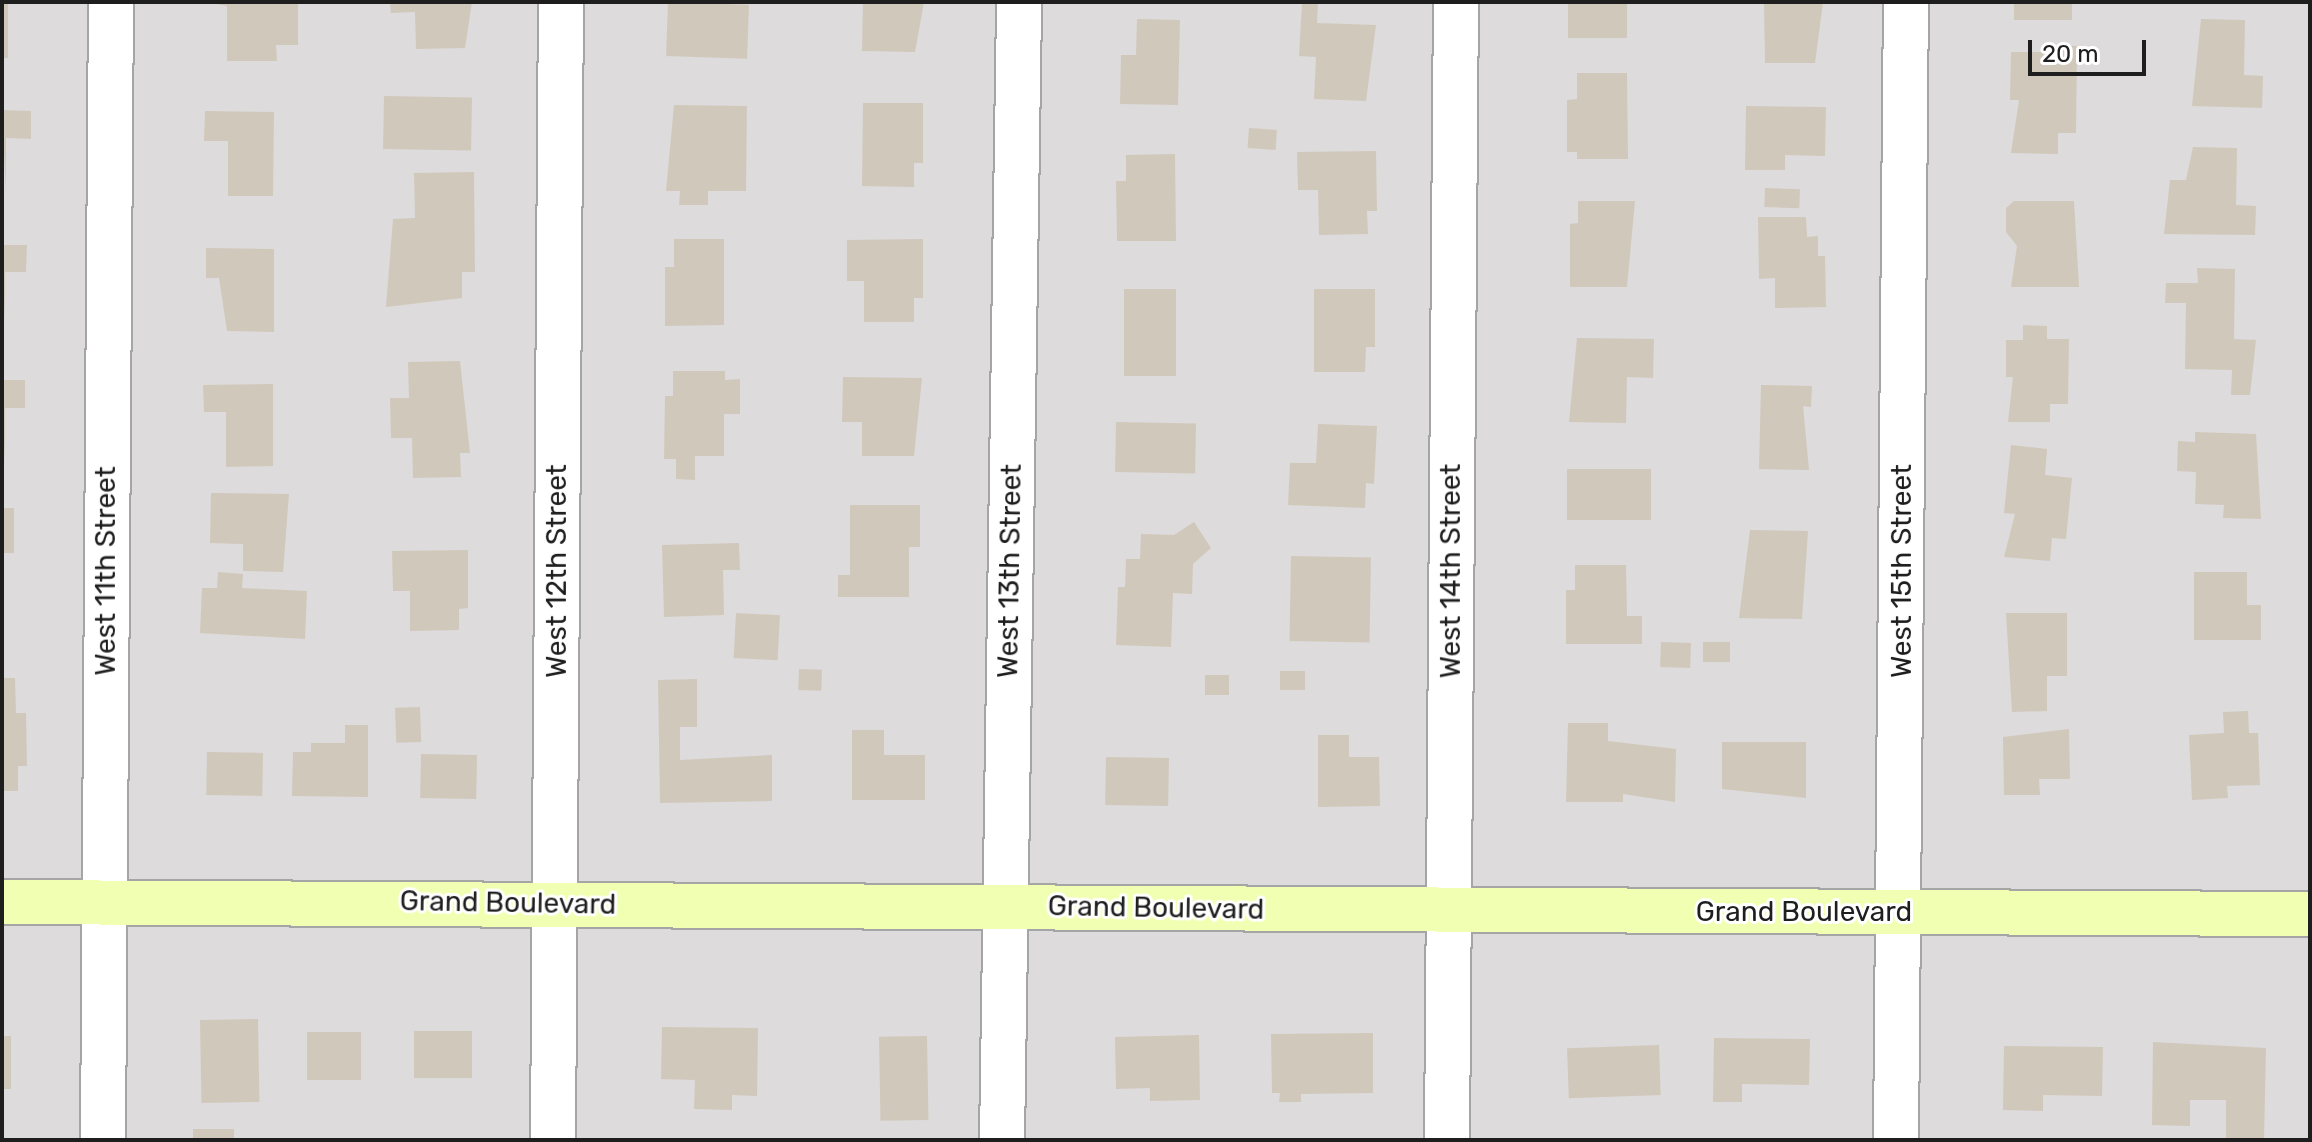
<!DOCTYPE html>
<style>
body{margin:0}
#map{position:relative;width:2312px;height:1142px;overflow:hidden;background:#f0eee3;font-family:Rubik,sans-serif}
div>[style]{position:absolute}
.residential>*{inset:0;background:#dddbdb;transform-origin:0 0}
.building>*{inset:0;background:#d1c8bc;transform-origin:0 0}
.roads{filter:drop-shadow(2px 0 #a5a5a5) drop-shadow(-2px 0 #a5a5a5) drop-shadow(0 2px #a5a5a5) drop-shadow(0 -2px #a5a5a5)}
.street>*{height:44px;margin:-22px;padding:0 22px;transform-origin:22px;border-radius:22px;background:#fff}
.secondary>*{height:44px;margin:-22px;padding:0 22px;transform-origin:22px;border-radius:22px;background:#f1ffb3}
span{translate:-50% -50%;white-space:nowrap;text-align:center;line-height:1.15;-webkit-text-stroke:6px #fff;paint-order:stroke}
.street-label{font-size:28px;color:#1e1e1e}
.frame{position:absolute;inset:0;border:4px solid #1e1e1e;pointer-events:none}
.scale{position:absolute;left:2028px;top:40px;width:118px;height:36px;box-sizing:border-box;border:4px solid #1e1e1e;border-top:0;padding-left:10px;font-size:24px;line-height:28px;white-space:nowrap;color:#1e1e1e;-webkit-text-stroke:6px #fff;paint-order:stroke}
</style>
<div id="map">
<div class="residential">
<i style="left:2px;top:2px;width:2308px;height:1138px"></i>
</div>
<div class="building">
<i style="left:2px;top:2px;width:6px;height:56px"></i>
<i style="clip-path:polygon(205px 2px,298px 2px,298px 45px,276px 45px,277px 61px,227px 61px,227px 6px)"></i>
<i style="clip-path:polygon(390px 2px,472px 2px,465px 48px,416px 49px,415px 12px,391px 13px)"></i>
<i style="left:668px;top:2px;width:81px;height:54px;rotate:2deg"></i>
<i style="clip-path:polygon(863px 2px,924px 2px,915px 52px,862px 51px)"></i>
<i style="left:1568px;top:2px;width:59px;height:36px"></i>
<i style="clip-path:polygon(1764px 2px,1823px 2px,1815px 63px,1765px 63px)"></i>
<i style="left:2014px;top:2px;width:58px;height:18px"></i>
<i style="clip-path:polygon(1302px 3px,1318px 4px,1317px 23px,1376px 25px,1366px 101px,1314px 99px,1316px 57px,1299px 56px)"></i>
<i style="clip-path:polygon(1137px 19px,1180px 20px,1178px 105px,1120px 104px,1121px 55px,1136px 55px)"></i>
<i style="clip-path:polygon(2201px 19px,2245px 20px,2244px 75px,2263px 76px,2262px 108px,2192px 106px)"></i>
<i style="clip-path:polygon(2056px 45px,2077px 46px,2076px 133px,2058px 133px,2058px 154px,2011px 153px,2019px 100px,2010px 100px,2011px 52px,2056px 52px)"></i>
<i style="clip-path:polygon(1577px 73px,1627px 73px,1628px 159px,1577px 159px,1577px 152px,1567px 152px,1567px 100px,1577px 99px)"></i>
<i style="left:384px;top:96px;width:88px;height:53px;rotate:1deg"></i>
<i style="clip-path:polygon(863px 103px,923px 103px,923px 163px,914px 163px,914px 187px,862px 186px)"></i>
<i style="clip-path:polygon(674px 105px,747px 106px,746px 191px,708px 191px,708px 205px,679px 205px,680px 191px,666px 191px)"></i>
<i style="clip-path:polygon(1746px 106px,1826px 107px,1825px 156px,1785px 155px,1785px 170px,1745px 170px)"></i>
<i style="clip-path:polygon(2px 110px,31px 111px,31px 139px,6px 138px,6px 193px)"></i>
<i style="clip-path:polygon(205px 111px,274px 112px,273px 196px,228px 196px,228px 141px,204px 141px)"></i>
<i style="left:1249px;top:128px;width:28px;height:20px;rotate:4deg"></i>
<i style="clip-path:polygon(2193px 147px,2237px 148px,2236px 205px,2256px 206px,2255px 235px,2164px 234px,2170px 180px,2186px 180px)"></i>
<i style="clip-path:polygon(1376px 151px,1377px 211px,1367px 211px,1368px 234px,1319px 235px,1318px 190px,1298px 190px,1297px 152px)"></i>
<i style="clip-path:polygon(1175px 154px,1176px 241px,1117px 241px,1116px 181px,1126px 181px,1126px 155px)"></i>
<i style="clip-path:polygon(474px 172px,475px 272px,462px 272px,462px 298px,386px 307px,393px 219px,415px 218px,414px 173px)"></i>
<i style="left:1765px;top:188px;width:35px;height:19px;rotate:2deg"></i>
<i style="clip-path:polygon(1578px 201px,1635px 201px,1627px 287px,1570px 287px,1570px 224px,1578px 223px)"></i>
<i style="clip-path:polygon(2014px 201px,2074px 201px,2079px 287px,2011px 287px,2017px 246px,2006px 232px,2006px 208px)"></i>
<i style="clip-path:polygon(1758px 217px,1806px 217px,1807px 237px,1818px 236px,1818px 256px,1825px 256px,1826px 307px,1775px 308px,1775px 278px,1759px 279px)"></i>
<i style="clip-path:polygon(674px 239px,724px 239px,724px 325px,665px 326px,665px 267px,674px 267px)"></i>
<i style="clip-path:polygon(923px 239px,923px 298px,914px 298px,914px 322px,864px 322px,864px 281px,847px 281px,847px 240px)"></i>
<i style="clip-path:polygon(2px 245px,27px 245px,26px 272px,5px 272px,5px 325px)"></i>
<i style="clip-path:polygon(206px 248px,274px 249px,274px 332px,227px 331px,219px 278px,206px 278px)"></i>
<i style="clip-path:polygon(2197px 268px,2235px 269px,2234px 339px,2256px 340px,2250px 395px,2231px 395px,2232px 370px,2185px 369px,2186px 303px,2165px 303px,2166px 283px,2198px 283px)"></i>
<i style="left:1124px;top:289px;width:52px;height:87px"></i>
<i style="clip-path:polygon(1314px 289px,1375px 289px,1375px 347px,1366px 347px,1365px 372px,1314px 372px)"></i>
<i style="clip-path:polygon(2023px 325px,2047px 326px,2047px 339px,2069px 339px,2068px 404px,2050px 404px,2050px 422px,2008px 422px,2013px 377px,2006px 377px,2006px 340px,2023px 340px)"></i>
<i style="clip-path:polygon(1577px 338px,1654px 339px,1653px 378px,1627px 377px,1626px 423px,1569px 422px)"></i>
<i style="clip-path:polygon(460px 361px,470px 453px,460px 453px,461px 477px,413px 478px,412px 438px,391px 438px,390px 398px,409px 398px,408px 362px)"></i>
<i style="clip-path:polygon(673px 371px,725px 371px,725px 380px,740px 379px,740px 414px,724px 414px,724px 456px,695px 456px,695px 480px,676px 479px,676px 459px,664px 459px,665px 396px,673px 396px)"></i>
<i style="clip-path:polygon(843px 377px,922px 378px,914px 456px,862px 456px,862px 422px,842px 422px)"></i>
<i style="clip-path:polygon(2px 380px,25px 380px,25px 408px,5px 408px,5px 468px)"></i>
<i style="clip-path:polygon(273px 384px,273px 466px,226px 467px,226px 412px,204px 412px,203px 385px)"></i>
<i style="clip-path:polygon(1761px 385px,1812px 386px,1811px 407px,1803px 406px,1809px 470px,1759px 469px)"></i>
<i style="left:1116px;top:422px;width:80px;height:50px;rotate:1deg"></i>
<i style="clip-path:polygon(1318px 424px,1377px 426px,1374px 484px,1366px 483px,1365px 508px,1288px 505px,1290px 463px,1316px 463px)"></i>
<i style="clip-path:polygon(2195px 432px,2256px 434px,2261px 519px,2223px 518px,2224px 505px,2195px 504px,2196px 472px,2177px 471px,2178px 441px,2195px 442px)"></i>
<i style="clip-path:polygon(2011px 445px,2047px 449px,2045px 475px,2072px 478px,2066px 539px,2052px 538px,2050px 561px,2004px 557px,2015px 514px,2004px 513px)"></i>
<i style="left:1567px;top:469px;width:84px;height:51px"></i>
<i style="clip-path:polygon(211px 493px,289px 494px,283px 572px,243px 571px,243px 544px,210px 543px)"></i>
<i style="clip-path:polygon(850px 505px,920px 505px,920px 547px,909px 547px,909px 597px,838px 597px,838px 575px,850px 575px)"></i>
<i style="left:2px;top:508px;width:12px;height:45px"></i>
<i style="clip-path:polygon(1194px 522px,1211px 548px,1193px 564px,1192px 594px,1173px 593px,1171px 647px,1116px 645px,1118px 587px,1125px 587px,1126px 559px,1140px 559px,1141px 534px,1174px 535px)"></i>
<i style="clip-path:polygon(1750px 530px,1808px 531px,1802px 619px,1739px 618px)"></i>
<i style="clip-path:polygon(739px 543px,740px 570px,723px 570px,724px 615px,664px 617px,662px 545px)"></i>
<i style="clip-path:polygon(468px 550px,468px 608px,459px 609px,459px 630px,410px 631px,410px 591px,393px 591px,392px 551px)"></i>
<i style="left:1291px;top:556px;width:80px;height:85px;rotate:1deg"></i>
<i style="clip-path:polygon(1575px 565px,1626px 565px,1627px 616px,1642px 616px,1642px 644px,1566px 644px,1566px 590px,1575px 590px)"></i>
<i style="clip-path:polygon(218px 572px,243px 574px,242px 588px,307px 591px,305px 639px,200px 633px,202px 588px,217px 588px)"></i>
<i style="clip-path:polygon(2194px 572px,2247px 572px,2247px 605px,2261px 605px,2261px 640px,2194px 640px)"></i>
<i style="left:736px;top:613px;width:44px;height:45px;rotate:3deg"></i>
<i style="clip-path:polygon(2006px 613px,2067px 613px,2067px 676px,2047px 676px,2047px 711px,2012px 712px)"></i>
<i style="left:1661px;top:642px;width:30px;height:25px;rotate:2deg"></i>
<i style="left:1730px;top:642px;width:20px;height:27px;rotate:90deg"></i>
<i style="left:799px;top:669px;width:23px;height:21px;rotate:2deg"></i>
<i style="left:1305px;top:671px;width:19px;height:25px;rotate:90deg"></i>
<i style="left:1205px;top:675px;width:24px;height:20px"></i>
<i style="clip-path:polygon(2px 678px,15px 678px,16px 713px,26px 713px,27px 766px,18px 766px,18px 791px,2px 791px)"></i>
<i style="clip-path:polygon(697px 679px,697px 727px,680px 727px,680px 760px,772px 755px,772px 801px,660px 803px,658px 680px)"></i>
<i style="left:420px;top:707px;width:35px;height:25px;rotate:88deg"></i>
<i style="clip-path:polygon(2248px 711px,2249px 733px,2258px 733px,2260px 785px,2227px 786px,2228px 798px,2192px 800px,2189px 735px,2224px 733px,2223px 712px)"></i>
<i style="clip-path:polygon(1568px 723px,1608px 723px,1608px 741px,1676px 749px,1675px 802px,1623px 794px,1623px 802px,1566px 802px)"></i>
<i style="clip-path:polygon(345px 725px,368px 725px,368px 797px,292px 796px,293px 752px,311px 752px,311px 743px,345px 743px)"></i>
<i style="clip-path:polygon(2069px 729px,2070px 779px,2039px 779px,2040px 795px,2004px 795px,2003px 737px)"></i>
<i style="clip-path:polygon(852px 730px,884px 730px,884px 755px,925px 755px,925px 800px,852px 800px)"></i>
<i style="clip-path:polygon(1318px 735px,1349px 735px,1349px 757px,1379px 757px,1380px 806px,1318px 807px)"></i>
<i style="clip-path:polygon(1722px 742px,1806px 742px,1806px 798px,1722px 789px)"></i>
<i style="left:207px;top:752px;width:56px;height:43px;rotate:1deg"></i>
<i style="left:421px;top:754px;width:56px;height:44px;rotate:1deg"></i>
<i style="left:1106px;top:757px;width:63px;height:48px;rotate:1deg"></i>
<i style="left:258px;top:1019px;width:83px;height:58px;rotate:89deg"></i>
<i style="clip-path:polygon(662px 1027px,758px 1028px,757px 1096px,732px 1095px,732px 1110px,694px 1109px,695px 1080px,661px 1079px)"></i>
<i style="left:414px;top:1031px;width:58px;height:47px"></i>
<i style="left:307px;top:1032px;width:54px;height:48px"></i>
<i style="clip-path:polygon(1373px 1033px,1373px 1093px,1301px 1094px,1301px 1102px,1279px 1102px,1280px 1093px,1272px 1093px,1271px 1034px)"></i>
<i style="clip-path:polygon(1199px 1035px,1200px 1100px,1150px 1101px,1150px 1088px,1116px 1089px,1115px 1037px)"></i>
<i style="left:2px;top:1036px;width:9px;height:53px"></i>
<i style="left:927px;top:1036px;width:84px;height:48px;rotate:89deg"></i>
<i style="clip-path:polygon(1714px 1038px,1810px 1039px,1809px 1085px,1742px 1084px,1742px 1102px,1713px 1102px)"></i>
<i style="clip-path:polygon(2153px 1042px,2266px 1048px,2264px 1140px,2226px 1140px,2226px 1100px,2190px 1100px,2190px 1126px,2152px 1125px)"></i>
<i style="left:1659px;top:1045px;width:50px;height:92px;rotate:88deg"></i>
<i style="clip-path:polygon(2004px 1046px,2103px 1047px,2102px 1096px,2043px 1095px,2043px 1111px,2003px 1110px)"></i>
<i style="left:193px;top:1129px;width:41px;height:11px"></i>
</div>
<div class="roads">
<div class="street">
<i style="left:103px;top:1140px;width:1138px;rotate:-89.6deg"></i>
<i style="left:553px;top:1140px;width:1138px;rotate:-89.6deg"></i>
<i style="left:1002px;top:1140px;width:1138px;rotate:-89.14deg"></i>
<i style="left:1447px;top:1140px;width:1138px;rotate:-89.55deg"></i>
<i style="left:1896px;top:1140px;width:1138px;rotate:-89.5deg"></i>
</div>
<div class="secondary">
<i style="left:2px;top:902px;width:2308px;rotate:0.3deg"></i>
</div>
</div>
<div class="street-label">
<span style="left:106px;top:571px;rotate:-90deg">West 11th Street</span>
<span style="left:557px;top:571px;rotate:-90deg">West 12th Street</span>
<span style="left:1010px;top:571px;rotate:-89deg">West 13th Street</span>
<span style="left:1451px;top:571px;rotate:-90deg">West 14th Street</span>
<span style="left:1902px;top:571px;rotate:-90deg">West 15th Street</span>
<span style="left:508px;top:903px;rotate:1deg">Grand Boulevard</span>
<span style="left:1156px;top:908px;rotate:1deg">Grand Boulevard</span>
<span style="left:1804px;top:912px">Grand Boulevard</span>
</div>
<div class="frame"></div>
<div class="scale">20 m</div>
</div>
